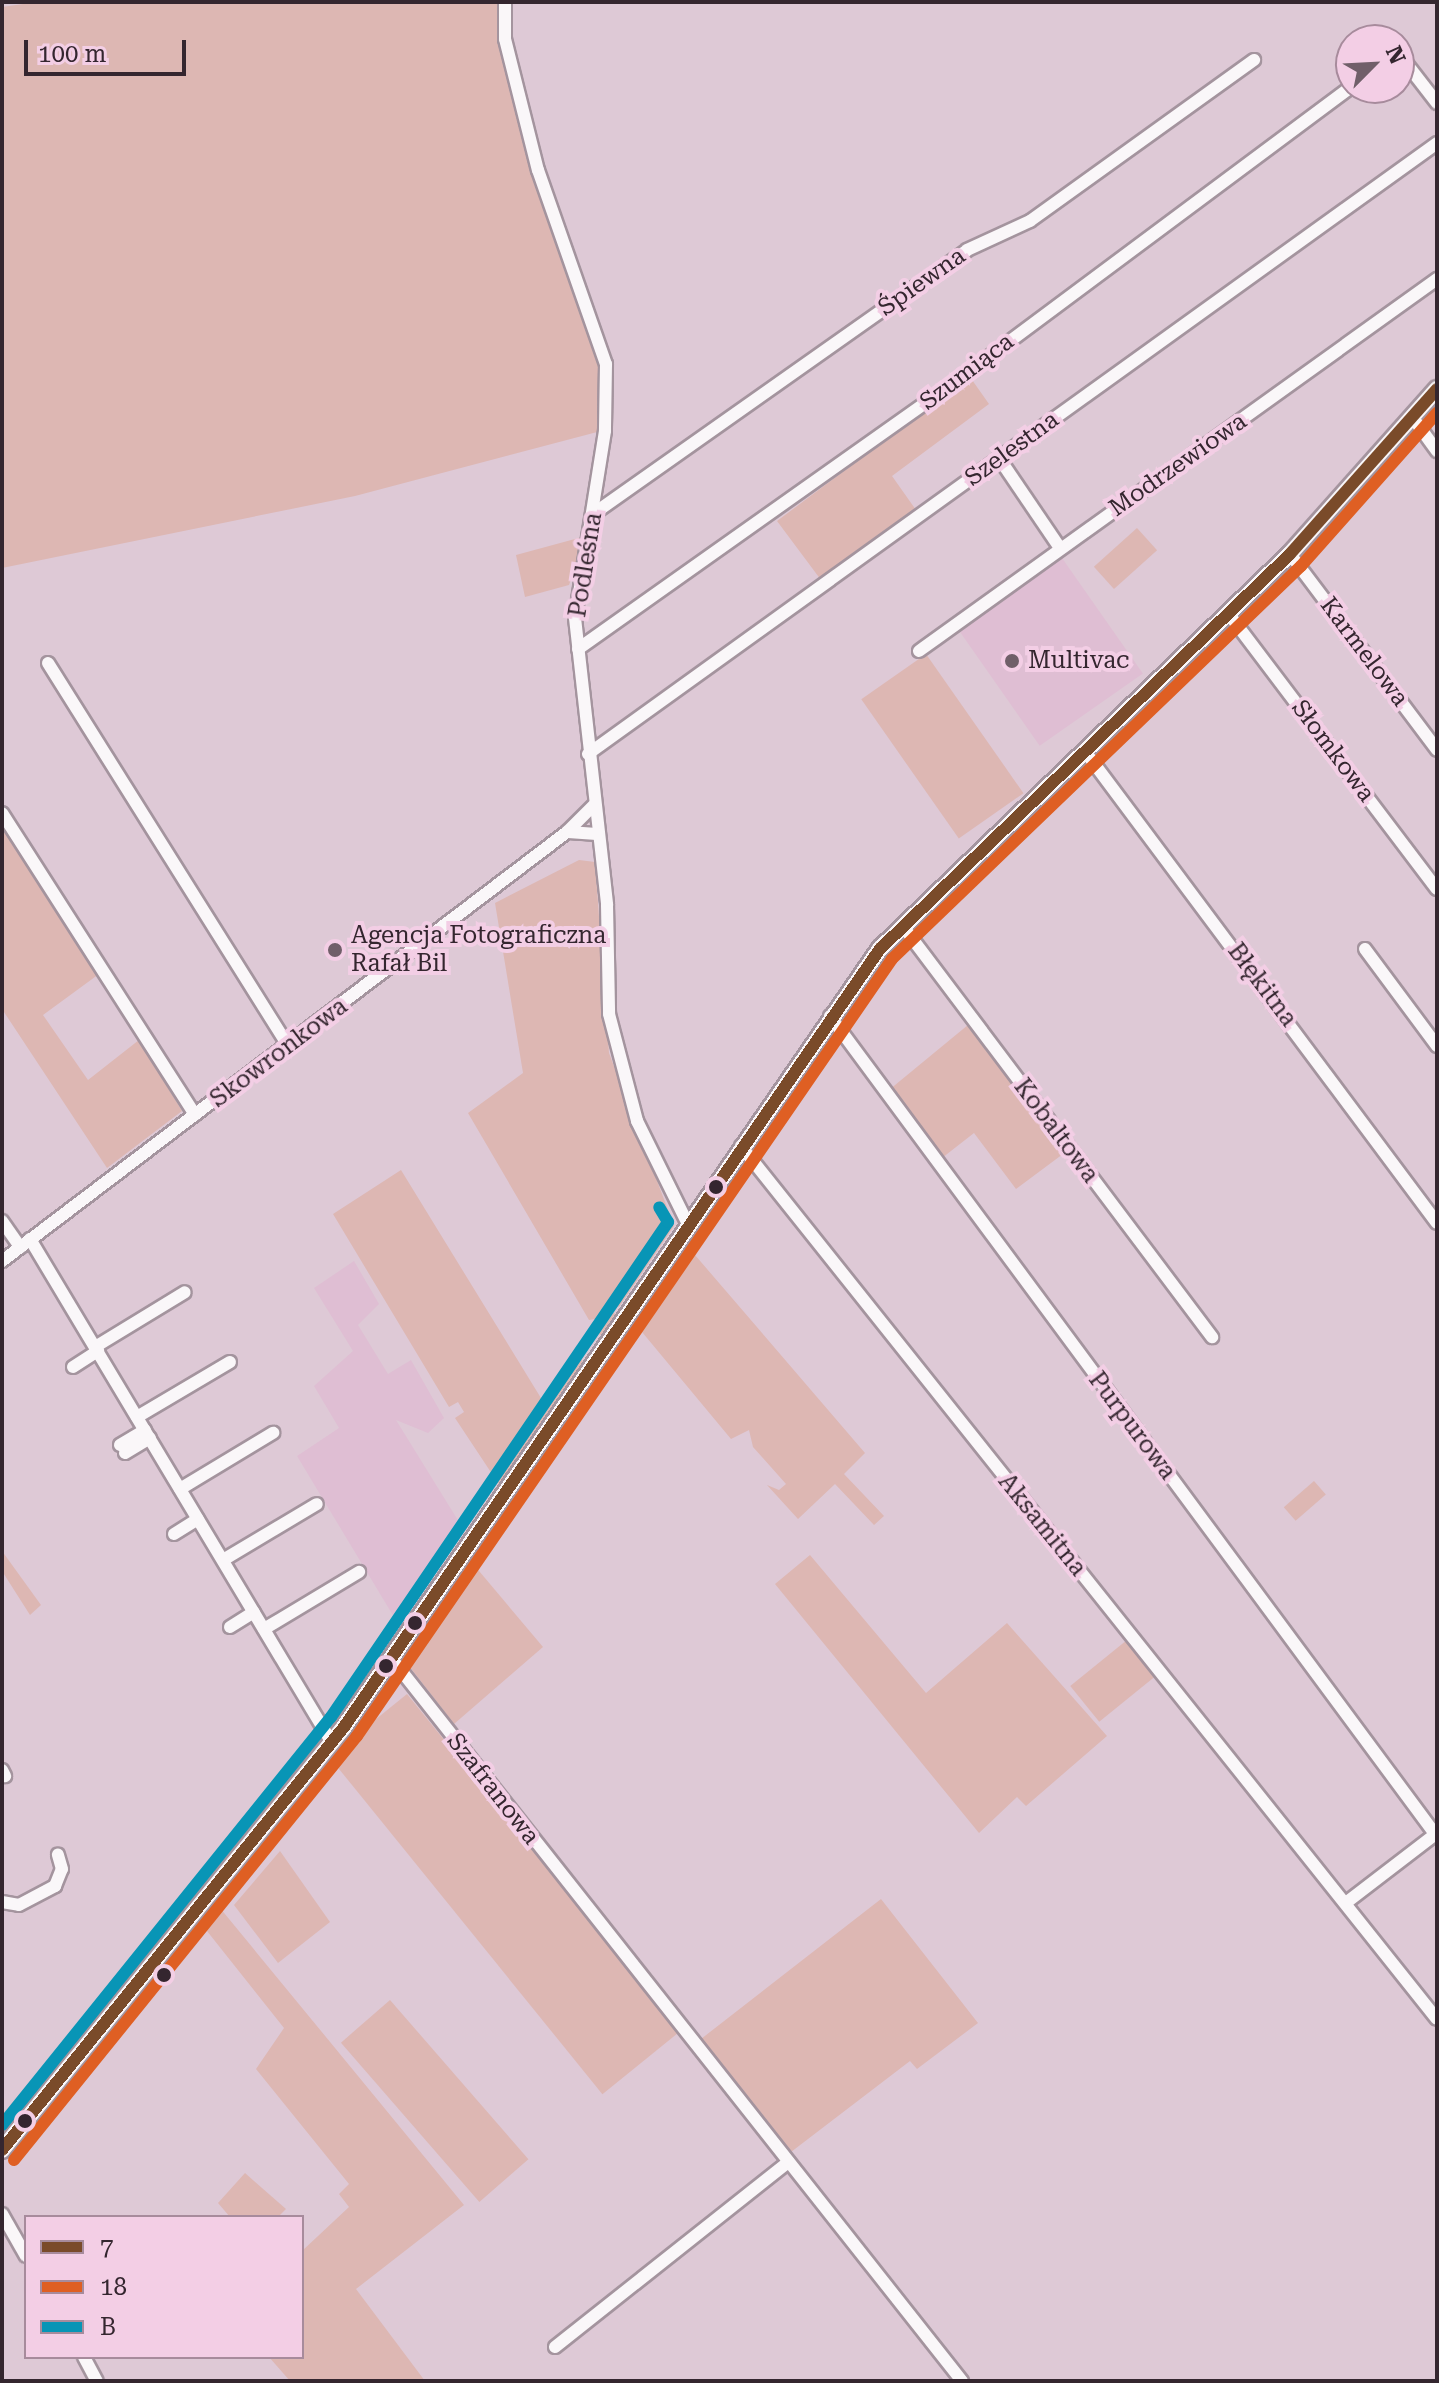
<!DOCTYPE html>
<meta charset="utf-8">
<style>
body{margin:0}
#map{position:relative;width:1439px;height:2383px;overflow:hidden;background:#dec9d6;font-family:"Roboto Serif",serif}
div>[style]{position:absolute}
.built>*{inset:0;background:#dfbed3;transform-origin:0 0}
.green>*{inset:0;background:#ddb7b3;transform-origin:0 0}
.roads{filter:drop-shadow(2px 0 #a4949e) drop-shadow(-2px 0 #a4949e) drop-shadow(0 2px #a4949e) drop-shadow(0 -2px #a4949e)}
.minor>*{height:12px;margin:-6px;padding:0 6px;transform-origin:6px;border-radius:6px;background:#faf7f9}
.tertiary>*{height:16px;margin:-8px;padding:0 8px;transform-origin:8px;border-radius:8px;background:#faf7f9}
.bus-1>*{height:12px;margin:-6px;padding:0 6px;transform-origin:6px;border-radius:6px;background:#7a4b2a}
.bus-2>*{height:12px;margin:-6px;padding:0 6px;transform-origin:6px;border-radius:6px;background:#df5f23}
.bus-3>*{height:12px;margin:-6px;padding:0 6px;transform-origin:6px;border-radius:6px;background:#0895b6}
.dots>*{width:22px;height:22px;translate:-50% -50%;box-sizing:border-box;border:4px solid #f3cee5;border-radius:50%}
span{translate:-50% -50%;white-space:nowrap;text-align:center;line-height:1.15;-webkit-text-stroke:8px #f3cee5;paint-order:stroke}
.street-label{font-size:24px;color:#34262f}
.poi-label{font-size:24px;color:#34262f}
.left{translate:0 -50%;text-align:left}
.frame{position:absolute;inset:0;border:4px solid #34262f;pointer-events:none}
.legend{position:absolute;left:24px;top:2215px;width:280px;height:144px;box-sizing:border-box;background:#f3cee5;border:2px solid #a78b9c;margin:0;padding:10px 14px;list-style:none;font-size:24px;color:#34262f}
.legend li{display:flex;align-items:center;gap:16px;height:40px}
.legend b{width:40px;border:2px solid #a78b9c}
.north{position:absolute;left:1335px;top:24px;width:80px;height:80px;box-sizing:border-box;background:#f3cee5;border:2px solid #a78b9c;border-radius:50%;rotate:66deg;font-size:22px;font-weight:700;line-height:32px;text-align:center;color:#34262f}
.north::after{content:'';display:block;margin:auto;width:28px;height:36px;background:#705f69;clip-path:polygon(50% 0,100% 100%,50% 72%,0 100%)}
.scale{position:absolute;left:24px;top:40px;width:162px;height:36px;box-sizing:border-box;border:4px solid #34262f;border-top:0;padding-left:10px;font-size:24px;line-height:28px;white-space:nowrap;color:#34262f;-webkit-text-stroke:6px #f3cee5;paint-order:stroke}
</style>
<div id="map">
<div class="built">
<i style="left:1062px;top:558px;width:141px;height:126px;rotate:55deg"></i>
<i style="clip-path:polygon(354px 1261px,379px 1304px,358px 1325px,388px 1374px,411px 1360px,444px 1418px,428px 1433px,396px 1420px,464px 1530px,400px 1627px,297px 1456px,339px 1428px,314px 1386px,353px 1351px,314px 1288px)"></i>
</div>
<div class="green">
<i style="clip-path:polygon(37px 2px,499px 2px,522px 131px,602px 368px,601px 431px,355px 496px,2px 568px,2px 7px)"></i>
<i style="clip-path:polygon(970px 377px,989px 404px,892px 476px,916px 510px,821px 580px,777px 521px)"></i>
<i style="left:1137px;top:528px;width:30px;height:58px;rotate:48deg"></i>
<i style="clip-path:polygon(586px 536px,569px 585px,525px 597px,516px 555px)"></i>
<i style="left:926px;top:654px;width:170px;height:79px;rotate:55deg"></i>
<i style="clip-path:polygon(2px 818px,99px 974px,43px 1015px,88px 1080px,139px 1040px,182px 1111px,107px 1168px,2px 1009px)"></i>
<i style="clip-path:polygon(579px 860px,595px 862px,609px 1053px,674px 1226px,619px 1307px,611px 1302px,606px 1310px,616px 1314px,601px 1336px,595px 1329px,601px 1318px,589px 1320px,468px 1113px,523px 1073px,495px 903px)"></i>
<i style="clip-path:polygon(974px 1020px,1063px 1154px,1016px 1189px,974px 1133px,942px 1158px,889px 1090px)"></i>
<i style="clip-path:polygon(401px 1170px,544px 1403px,579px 1357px,586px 1365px,500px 1486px,455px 1418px,464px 1412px,458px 1402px,449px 1407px,333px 1214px)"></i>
<i style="clip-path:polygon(695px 1255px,865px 1453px,844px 1474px,884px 1516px,874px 1525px,835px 1484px,798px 1519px,767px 1485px,779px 1490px,786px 1484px,753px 1447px,749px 1430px,731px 1439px,642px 1332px)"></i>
<i style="left:1314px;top:1481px;width:18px;height:40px;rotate:49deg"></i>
<i style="clip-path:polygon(2px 1551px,41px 1605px,30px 1615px,2px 1571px)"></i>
<i style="clip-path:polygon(810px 1555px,926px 1693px,1007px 1623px,1107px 1736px,1026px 1806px,1017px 1797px,979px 1833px,775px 1584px)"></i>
<i style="clip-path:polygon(474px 1565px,543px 1647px,454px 1724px,406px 1662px)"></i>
<i style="left:1127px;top:1640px;width:46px;height:73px;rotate:51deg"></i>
<i style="left:407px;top:1694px;width:434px;height:100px;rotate:51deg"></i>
<i style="clip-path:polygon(295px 1766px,299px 1774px,127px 1995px,116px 1986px,166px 1926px,170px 1931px)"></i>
<i style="clip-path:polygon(280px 1851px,330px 1922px,278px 1963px,234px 1905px)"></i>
<i style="clip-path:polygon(881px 1899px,978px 2023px,917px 2069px,910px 2061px,791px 2152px,701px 2039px)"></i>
<i style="clip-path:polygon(220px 1908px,464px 2205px,356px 2289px,425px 2381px,290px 2381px,269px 2357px,302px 2357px,302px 2251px,349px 2207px,339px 2194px,349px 2184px,256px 2069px,284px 2028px,203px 1926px)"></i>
<i style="left:390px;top:2000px;width:211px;height:65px;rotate:49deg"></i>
<i style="clip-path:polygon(39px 2071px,49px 2088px,2px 2146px,2px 2115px)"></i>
<i style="clip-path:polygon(245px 2173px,286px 2209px,278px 2217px,230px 2217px,218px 2203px)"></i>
</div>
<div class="roads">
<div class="minor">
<i style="left:505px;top:2px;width:37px;rotate:90deg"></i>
<i style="left:505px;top:39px;width:135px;rotate:75.9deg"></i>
<i style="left:538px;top:170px;width:206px;rotate:70.7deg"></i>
<i style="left:606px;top:364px;width:67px;rotate:90.9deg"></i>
<i style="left:605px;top:431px;width:189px;rotate:99.1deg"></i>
<i style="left:575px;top:618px;width:289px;rotate:83.6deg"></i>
<i style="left:607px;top:905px;width:109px;rotate:88.9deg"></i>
<i style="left:609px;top:1014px;width:111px;rotate:75.3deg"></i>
<i style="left:637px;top:1121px;width:113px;rotate:63.7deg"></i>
<i style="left:1399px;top:54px;width:62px;rotate:52.2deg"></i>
<i style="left:1413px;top:418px;width:41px;rotate:54deg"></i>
<i style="left:999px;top:458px;width:109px;rotate:55.9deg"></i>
<i style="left:596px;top:512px;width:454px;rotate:-35.2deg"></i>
<i style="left:967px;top:250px;width:69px;rotate:-24.7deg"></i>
<i style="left:1030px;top:221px;width:276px;rotate:-35.7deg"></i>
<i style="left:1290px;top:554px;width:245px;rotate:53.1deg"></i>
<i style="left:1228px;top:613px;width:346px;rotate:52.9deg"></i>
<i style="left:578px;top:649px;width:447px;rotate:-35.3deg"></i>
<i style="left:943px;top:391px;width:509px;rotate:-36.69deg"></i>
<i style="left:919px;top:651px;width:638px;rotate:-35.68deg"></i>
<i style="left:48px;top:663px;width:452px;rotate:57.9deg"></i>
<i style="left:1084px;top:750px;width:590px;rotate:53.27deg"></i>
<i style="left:588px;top:754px;width:1046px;rotate:-35.74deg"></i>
<i style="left:2px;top:813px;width:358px;rotate:57.4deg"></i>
<i style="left:567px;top:832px;width:38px;rotate:-45deg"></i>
<i style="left:902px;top:925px;width:516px;rotate:53.04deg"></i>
<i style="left:1365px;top:949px;width:121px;rotate:53.4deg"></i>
<i style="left:830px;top:1016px;width:1017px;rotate:53.51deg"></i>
<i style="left:741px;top:1146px;width:1116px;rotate:51.44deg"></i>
<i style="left:2px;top:1221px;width:32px;rotate:55deg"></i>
<i style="left:30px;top:1239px;width:588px;rotate:59.07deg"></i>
<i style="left:2px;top:1261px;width:709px;rotate:-37.21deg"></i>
<i style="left:567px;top:832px;width:31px;rotate:4deg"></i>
<i style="left:95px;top:1347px;width:105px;rotate:-31.4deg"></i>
<i style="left:73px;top:1367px;width:30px;rotate:-33deg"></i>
<i style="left:137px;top:1417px;width:108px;rotate:-30.6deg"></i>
<i style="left:120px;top:1445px;width:29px;rotate:-31deg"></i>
<i style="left:125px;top:1453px;width:29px;rotate:-31deg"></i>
<i style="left:180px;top:1489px;width:109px;rotate:-31.1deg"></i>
<i style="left:174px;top:1534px;width:28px;rotate:-32deg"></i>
<i style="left:223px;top:1560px;width:109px;rotate:-30.8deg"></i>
<i style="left:230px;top:1627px;width:28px;rotate:-32deg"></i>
<i style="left:264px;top:1629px;width:111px;rotate:-31deg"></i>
<i style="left:392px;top:1659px;width:920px;rotate:51.71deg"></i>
<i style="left:2px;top:1770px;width:7px;rotate:63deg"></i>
<i style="left:2px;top:1902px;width:17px;rotate:10deg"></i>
<i style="left:19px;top:1905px;width:41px;rotate:-27.8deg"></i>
<i style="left:55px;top:1886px;width:18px;rotate:-68deg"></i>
<i style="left:62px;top:1869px;width:15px;rotate:-106deg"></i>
<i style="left:1347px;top:1902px;width:113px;rotate:-37.5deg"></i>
<i style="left:2px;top:2214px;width:48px;rotate:60.3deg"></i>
<i style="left:555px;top:2347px;width:298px;rotate:-38.4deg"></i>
<i style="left:84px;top:2357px;width:27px;rotate:62deg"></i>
</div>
<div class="tertiary">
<i style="left:2px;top:2150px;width:544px;rotate:-51.04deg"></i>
<i style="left:344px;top:1727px;width:945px;rotate:-55.44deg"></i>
<i style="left:880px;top:949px;width:569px;rotate:-43.93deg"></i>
<i style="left:1290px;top:554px;width:221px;rotate:-48.3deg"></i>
</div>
</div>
<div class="bus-1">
<i style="left:2px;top:2150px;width:544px;rotate:-51.04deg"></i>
<i style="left:344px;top:1727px;width:945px;rotate:-55.44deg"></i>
<i style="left:880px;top:949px;width:569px;rotate:-43.93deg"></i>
<i style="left:1290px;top:554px;width:221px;rotate:-48.3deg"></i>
</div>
<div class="bus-2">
<i style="left:14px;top:2160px;width:545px;rotate:-51.03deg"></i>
<i style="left:357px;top:1736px;width:943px;rotate:-55.45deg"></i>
<i style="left:892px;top:959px;width:567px;rotate:-43.86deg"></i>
<i style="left:1301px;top:566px;width:205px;rotate:-48.4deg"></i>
</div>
<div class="bus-3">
<i style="left:2px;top:2125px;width:524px;rotate:-51.12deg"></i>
<i style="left:331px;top:1717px;width:599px;rotate:-55.75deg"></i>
<i style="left:668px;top:1222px;width:17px;rotate:-121deg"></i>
</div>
<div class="dots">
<i style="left:1012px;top:661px;background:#705f69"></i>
<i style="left:335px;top:950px;background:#705f69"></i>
<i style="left:716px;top:1187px;background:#34262f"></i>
<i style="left:415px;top:1623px;background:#34262f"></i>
<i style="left:386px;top:1666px;background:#34262f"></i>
<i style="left:164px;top:1975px;background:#34262f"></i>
<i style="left:25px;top:2121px;background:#34262f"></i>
</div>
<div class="street-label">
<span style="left:922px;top:282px;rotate:-35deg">Śpiewna</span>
<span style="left:967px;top:372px;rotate:-37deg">Szumiąca</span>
<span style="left:1012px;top:449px;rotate:-36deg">Szelestna</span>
<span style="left:1178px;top:465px;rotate:-35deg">Modrzewiowa</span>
<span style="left:586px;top:565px;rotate:-81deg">Podleśna</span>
<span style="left:1364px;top:652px;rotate:53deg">Karmelowa</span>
<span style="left:1333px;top:751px;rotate:53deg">Słomkowa</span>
<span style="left:1262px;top:985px;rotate:53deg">Błękitna</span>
<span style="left:279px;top:1053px;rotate:-37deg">Skowronkowa</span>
<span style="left:1056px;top:1131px;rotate:53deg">Kobaltowa</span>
<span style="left:1132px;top:1426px;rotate:53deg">Purpurowa</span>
<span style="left:1042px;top:1525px;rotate:51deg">Aksamitna</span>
<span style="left:493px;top:1789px;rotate:52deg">Szafranowa</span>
</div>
<div class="poi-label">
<span class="left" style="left:1028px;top:661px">Multivac</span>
<span class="left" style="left:351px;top:950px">Agencja Fotograficzna<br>Rafał Bil</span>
</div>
<div class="frame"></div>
<ul class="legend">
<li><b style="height:10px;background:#7a4b2a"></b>7</li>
<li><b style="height:10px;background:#df5f23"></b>18</li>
<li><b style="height:10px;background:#0895b6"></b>B</li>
</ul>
<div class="north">N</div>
<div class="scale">100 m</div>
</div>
